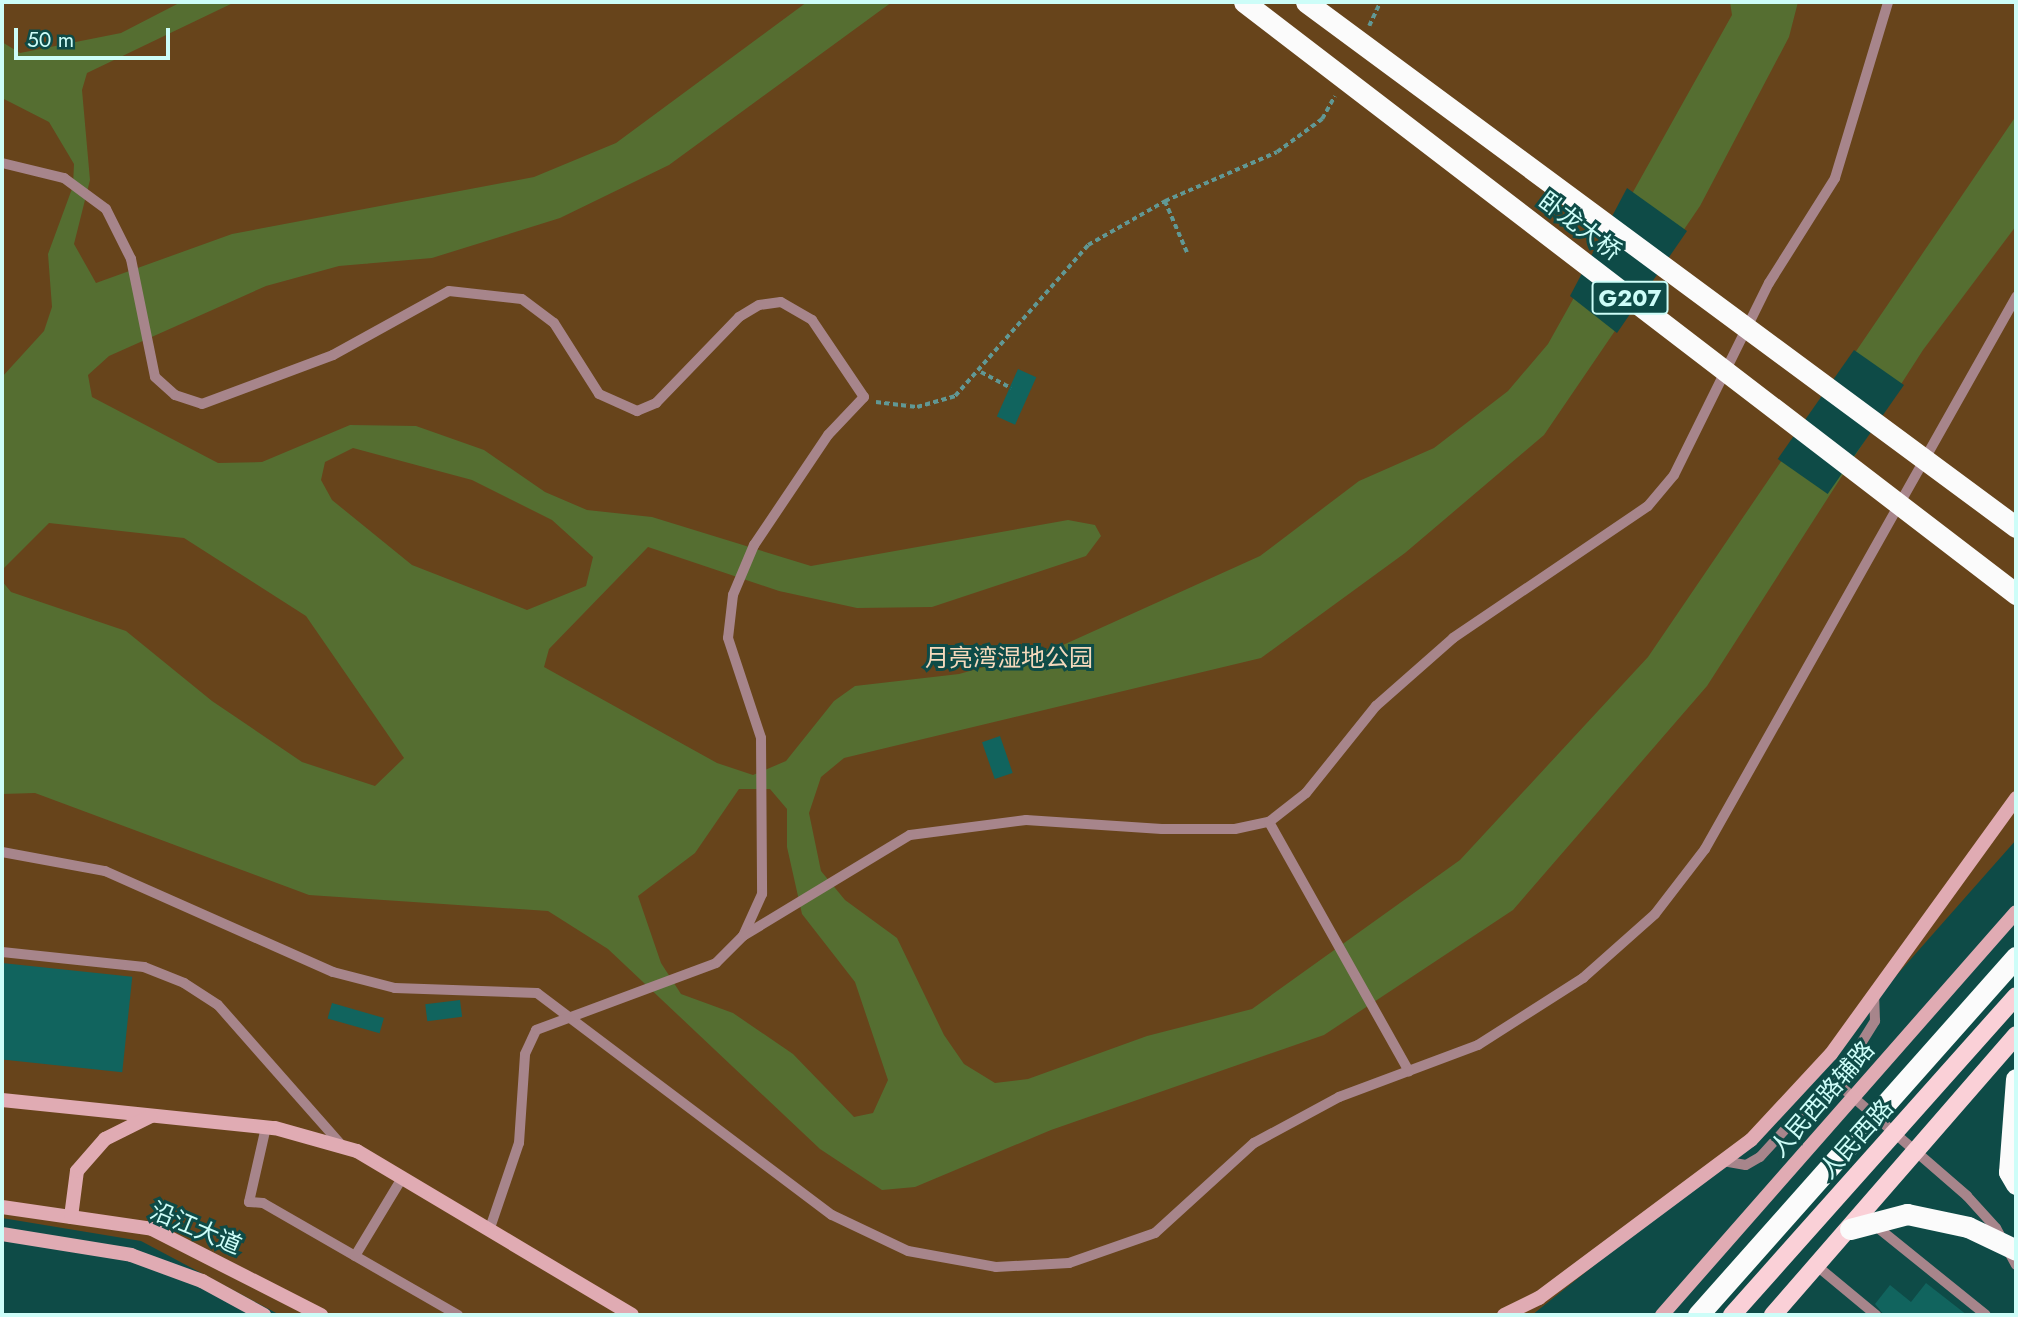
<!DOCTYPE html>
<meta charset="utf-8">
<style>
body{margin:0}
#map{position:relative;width:2018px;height:1317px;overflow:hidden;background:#0e4b47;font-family:Jost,"Noto Sans SC",sans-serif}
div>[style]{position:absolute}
.green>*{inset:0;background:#67441b}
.water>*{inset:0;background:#556e31}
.pier>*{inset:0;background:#0e4b47;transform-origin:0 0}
.building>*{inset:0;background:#11645e;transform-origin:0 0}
.path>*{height:3.5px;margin-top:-1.75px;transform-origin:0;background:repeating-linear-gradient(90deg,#619894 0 5px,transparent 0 8.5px)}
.lane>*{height:10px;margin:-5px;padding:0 5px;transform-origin:5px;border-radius:5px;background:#a7858b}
.secondary>*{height:14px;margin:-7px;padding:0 7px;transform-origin:7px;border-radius:7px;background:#e0abb3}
.primary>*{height:18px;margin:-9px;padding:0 9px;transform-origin:9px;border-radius:9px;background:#fad0d7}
.highway>*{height:21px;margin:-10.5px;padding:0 10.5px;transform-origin:10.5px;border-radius:10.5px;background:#fbfbfb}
span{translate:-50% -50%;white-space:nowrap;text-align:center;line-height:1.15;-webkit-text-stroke:6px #0e4b47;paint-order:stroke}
.shield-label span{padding:2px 5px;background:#0e4b47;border:2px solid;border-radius:5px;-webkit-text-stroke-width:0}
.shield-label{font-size:23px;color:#cdfdf8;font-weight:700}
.street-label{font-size:24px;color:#cdfdf8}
.park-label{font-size:24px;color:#f5d9bc}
.frame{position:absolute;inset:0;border:4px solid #cdfdf8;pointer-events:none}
.scale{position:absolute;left:14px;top:28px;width:156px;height:32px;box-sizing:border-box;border:4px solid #cdfdf8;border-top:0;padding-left:9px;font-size:21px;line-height:24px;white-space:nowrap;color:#cdfdf8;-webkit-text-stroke:5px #0e4b47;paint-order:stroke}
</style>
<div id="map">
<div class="green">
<i style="clip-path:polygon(2px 2px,2016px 2px,2016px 840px,1751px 1140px,1532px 1315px,280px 1315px,141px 1241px,2px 1218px)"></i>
</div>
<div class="water">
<i style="clip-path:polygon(evenodd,181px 2px,235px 2px,87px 73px,82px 90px,90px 180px,74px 244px,96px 283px,232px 234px,534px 177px,616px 143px,807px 2px,892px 2px,669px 165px,560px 218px,432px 258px,339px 266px,266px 286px,109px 356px,88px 375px,92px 397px,218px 463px,262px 462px,350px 425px,416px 426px,484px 450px,545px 492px,587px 510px,652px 517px,811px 566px,1068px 520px,1095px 525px,1101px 536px,1086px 556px,932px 607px,857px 608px,779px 591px,648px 547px,549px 649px,544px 667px,717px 763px,753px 775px,786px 761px,834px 701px,855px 686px,959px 674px,1063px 645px,1260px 556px,1359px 481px,1434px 448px,1508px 391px,1548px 344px,1732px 15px,1730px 2px,1798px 2px,1789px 37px,1700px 206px,1544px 435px,1405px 553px,1261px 658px,844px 758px,821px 777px,809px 813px,821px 871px,845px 900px,897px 938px,944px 1035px,964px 1064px,995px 1083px,1028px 1079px,1147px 1036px,1252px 1009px,1460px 860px,1648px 657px,2016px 116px,2016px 226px,1923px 350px,1707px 686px,1513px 910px,1324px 1035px,1051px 1130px,915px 1187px,882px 1190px,820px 1149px,608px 949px,548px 911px,309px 895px,35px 793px,2px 794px,2px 581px,11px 592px,126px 631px,212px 701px,302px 762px,375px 786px,404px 758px,306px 616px,184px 538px,49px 523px,2px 570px,2px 377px,44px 331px,52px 307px,48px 254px,73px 186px,74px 164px,49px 122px,2px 98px,2px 42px,20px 53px,121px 33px,181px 2px,353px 448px,472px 480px,552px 520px,593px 557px,586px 586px,527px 610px,412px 565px,332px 500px,321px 480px,325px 462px,353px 448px,181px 2px,739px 789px,770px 789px,787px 809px,787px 847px,802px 914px,855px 982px,888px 1080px,873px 1113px,854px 1117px,793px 1054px,733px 1013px,681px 994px,661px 963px,638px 896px,695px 853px,739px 789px)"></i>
</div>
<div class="pier">
<i style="clip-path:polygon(1627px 188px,1687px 231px,1617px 333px,1570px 296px)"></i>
<i style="left:1854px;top:350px;width:61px;height:133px;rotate:35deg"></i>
</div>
<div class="building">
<i style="left:1018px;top:369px;width:20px;height:52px;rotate:24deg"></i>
<i style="left:1000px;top:736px;width:39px;height:19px;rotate:71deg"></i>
<i style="left:2px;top:963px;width:131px;height:96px;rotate:6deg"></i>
<i style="left:460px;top:1000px;width:17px;height:35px;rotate:83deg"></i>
<i style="left:332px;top:1003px;width:54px;height:16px;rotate:16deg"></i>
<i style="clip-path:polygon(1926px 1283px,1967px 1315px,1884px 1315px,1875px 1304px,1890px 1285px,1911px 1302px)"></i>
</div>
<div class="path">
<i style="left:1369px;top:26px;width:26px;rotate:-65deg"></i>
<i style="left:1165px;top:201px;width:56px;rotate:66.7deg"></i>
<i style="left:981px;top:372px;width:34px;rotate:28deg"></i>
<i style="left:876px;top:402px;width:41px;rotate:7deg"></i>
<i style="left:917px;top:407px;width:40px;rotate:-16deg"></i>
<i style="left:955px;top:396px;width:201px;rotate:-48.6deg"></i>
<i style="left:1088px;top:245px;width:89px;rotate:-29.7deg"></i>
<i style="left:1165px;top:201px;width:122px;rotate:-23.6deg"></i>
<i style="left:1277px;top:152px;width:56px;rotate:-36.3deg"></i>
<i style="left:1322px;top:119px;width:26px;rotate:-61deg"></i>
</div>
<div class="lane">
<i style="left:2px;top:163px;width:64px;rotate:13.6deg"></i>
<i style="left:64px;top:178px;width:52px;rotate:36.4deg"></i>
<i style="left:106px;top:209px;width:56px;rotate:63.4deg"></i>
<i style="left:131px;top:259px;width:120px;rotate:78.5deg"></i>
<i style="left:155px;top:377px;width:27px;rotate:42deg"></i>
<i style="left:175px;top:395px;width:28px;rotate:18deg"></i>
<i style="left:202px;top:404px;width:140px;rotate:-20.5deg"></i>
<i style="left:333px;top:355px;width:132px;rotate:-28.9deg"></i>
<i style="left:449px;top:291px;width:73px;rotate:6.3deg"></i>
<i style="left:522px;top:299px;width:40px;rotate:37deg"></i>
<i style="left:554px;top:323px;width:84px;rotate:57.6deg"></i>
<i style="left:599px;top:394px;width:42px;rotate:24.1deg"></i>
<i style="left:637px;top:411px;width:21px;rotate:-23deg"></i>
<i style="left:656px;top:403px;width:120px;rotate:-46deg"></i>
<i style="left:739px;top:317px;width:23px;rotate:-31deg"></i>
<i style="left:759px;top:305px;width:22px;rotate:-8deg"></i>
<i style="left:781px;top:302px;width:36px;rotate:30deg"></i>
<i style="left:812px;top:320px;width:93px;rotate:56deg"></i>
<i style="left:864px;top:397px;width:52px;rotate:133.5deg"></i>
<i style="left:828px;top:435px;width:133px;rotate:123.9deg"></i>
<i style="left:754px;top:545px;width:54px;rotate:112.8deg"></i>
<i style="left:733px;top:595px;width:43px;rotate:96.6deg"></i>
<i style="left:728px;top:638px;width:105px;rotate:71.7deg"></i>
<i style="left:761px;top:738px;width:156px;rotate:89.6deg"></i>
<i style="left:762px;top:894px;width:46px;rotate:114.3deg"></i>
<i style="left:1269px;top:822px;width:286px;rotate:60.7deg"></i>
<i style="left:2px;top:852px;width:105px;rotate:10.5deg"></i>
<i style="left:105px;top:871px;width:249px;rotate:23.9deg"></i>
<i style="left:333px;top:972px;width:64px;rotate:14.5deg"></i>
<i style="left:395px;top:988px;width:142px;rotate:2deg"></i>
<i style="left:537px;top:993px;width:369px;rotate:37deg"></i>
<i style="left:832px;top:1215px;width:84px;rotate:25.3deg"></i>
<i style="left:908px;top:1251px;width:89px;rotate:10.3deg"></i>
<i style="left:996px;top:1267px;width:73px;rotate:-3.1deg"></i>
<i style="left:1069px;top:1263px;width:91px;rotate:-19.2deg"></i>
<i style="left:1155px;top:1233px;width:134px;rotate:-42.3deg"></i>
<i style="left:1254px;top:1143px;width:97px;rotate:-28.4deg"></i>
<i style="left:1339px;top:1097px;width:148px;rotate:-20.5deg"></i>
<i style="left:1478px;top:1045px;width:125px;rotate:-32.5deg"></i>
<i style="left:1583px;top:978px;width:96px;rotate:-41.6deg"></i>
<i style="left:1655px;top:914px;width:82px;rotate:-52.4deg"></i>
<i style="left:1705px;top:849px;width:634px;rotate:-60.6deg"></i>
<i style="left:2px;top:952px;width:143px;rotate:6deg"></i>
<i style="left:144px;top:967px;width:43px;rotate:21.8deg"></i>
<i style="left:184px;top:983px;width:40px;rotate:32.9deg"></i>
<i style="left:218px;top:1005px;width:189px;rotate:48.6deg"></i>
<i style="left:1831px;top:1078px;width:180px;rotate:40.9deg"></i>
<i style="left:1967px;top:1196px;width:43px;rotate:47.8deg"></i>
<i style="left:1996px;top:1228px;width:42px;rotate:61.6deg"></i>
<i style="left:266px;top:1127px;width:77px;rotate:102.8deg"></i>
<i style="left:249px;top:1202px;width:14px;rotate:4deg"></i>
<i style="left:263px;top:1203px;width:225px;rotate:29.9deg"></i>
<i style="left:1723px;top:1161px;width:23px;rotate:10deg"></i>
<i style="left:1746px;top:1165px;width:16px;rotate:-30deg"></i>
<i style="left:1760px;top:1157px;width:141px;rotate:-47.6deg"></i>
<i style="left:1855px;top:1053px;width:38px;rotate:-58deg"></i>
<i style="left:1875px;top:1021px;width:26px;rotate:-92deg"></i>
<i style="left:1872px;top:1223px;width:146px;rotate:38.9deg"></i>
<i style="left:489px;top:1231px;width:93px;rotate:-71.2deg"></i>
<i style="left:519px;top:1143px;width:89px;rotate:-86.1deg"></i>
<i style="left:525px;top:1054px;width:26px;rotate:-65deg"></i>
<i style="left:536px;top:1030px;width:192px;rotate:-20.4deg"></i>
<i style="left:716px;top:963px;width:38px;rotate:-45deg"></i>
<i style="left:743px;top:936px;width:195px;rotate:-31.2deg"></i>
<i style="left:910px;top:835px;width:117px;rotate:-7.4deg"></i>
<i style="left:1026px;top:820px;width:136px;rotate:3.8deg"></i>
<i style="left:1162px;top:829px;width:73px"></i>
<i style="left:1235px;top:829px;width:35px;rotate:-12deg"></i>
<i style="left:1269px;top:822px;width:47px;rotate:-38.1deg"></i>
<i style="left:1306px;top:793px;width:112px;rotate:-51.2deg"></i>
<i style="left:1376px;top:706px;width:103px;rotate:-41.4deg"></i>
<i style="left:1453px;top:638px;width:235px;rotate:-34.1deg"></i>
<i style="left:1648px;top:506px;width:40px;rotate:-50deg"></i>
<i style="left:1674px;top:475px;width:214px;rotate:-63.7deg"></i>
<i style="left:1769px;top:283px;width:124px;rotate:-57.8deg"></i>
<i style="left:1835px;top:178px;width:184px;rotate:-73.2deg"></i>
<i style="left:355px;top:1256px;width:91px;rotate:-58.9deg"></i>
<i style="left:1817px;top:1266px;width:77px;rotate:39.7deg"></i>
</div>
<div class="secondary">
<i style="left:2px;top:1100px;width:274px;rotate:5.9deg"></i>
<i style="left:275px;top:1128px;width:85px;rotate:15.7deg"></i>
<i style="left:357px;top:1151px;width:320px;rotate:30.8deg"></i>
<i style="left:2px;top:1207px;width:152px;rotate:8.3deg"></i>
<i style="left:152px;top:1229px;width:190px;rotate:27deg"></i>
<i style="left:71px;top:1217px;width:46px;rotate:-82.6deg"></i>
<i style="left:77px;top:1171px;width:43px;rotate:-48.8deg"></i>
<i style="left:105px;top:1139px;width:51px;rotate:-26.6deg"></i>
<i style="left:2px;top:1234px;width:131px;rotate:9.2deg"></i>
<i style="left:131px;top:1255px;width:76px;rotate:20.1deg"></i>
<i style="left:202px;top:1281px;width:71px;rotate:28.7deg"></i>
<i style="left:1504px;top:1315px;width:39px;rotate:-26deg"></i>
<i style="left:1539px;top:1298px;width:264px;rotate:-36.7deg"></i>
<i style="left:1751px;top:1140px;width:117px;rotate:-47.1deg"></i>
<i style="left:1831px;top:1054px;width:316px;rotate:-54.1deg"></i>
<i style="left:1662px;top:1315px;width:536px;rotate:-48.7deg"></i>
</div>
<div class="primary">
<i style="left:1732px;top:1315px;width:427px;rotate:-48.3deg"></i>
<i style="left:1773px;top:1315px;width:371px;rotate:-49deg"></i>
</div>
<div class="highway">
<i style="left:1244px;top:2px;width:973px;rotate:37.48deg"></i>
<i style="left:1306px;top:2px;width:883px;rotate:36.48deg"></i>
<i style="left:2016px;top:1079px;width:93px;rotate:94.3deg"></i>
<i style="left:2009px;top:1172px;width:14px;rotate:60deg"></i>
<i style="left:1850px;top:1229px;width:59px;rotate:-14.7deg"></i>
<i style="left:1907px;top:1214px;width:62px;rotate:12deg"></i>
<i style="left:1968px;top:1227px;width:53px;rotate:25.6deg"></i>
<i style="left:1698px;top:1315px;width:479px;rotate:-48.4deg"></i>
</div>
<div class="shield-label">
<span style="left:1630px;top:298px">G207</span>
</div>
<div class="street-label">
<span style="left:1580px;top:226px;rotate:37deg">卧龙大桥</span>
<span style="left:1822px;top:1099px;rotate:-49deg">人民西路辅路</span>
<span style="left:1856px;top:1139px;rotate:-48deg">人民西路</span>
<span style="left:196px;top:1228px;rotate:23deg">沿江大道</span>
</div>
<div class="park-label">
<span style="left:1009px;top:658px">月亮湾湿地公园</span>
</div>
<div class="frame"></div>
<div class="scale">50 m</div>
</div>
